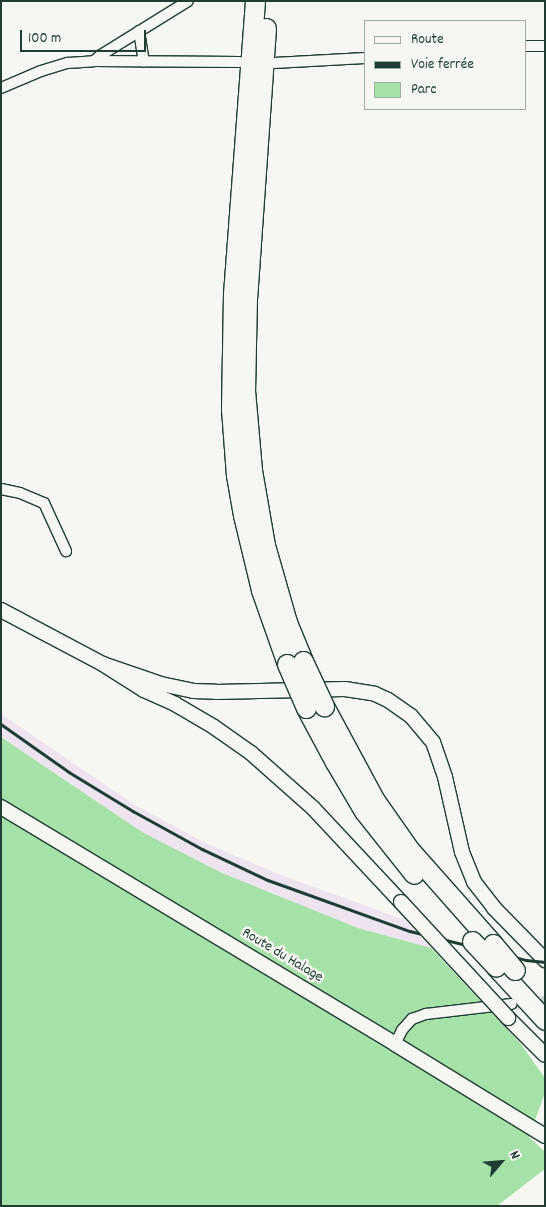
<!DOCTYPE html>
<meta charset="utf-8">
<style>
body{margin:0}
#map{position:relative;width:546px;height:1207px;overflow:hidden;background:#f6f6f2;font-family:Dekko,sans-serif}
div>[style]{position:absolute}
.built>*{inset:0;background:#ede4ef}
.green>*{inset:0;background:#a6e2a8}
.street-tunnel>*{height:10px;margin-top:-5px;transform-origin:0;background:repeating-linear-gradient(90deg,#cbd1cc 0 10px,transparent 0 15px)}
.roads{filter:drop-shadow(1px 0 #1f3d34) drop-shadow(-1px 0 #1f3d34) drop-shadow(0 1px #1f3d34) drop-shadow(0 -1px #1f3d34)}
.street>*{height:10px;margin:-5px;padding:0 5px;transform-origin:5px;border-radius:5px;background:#f6f6f2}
.secondary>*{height:14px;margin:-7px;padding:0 7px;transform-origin:7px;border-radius:7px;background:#f6f6f2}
.highway>*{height:19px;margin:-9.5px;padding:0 9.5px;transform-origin:9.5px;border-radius:9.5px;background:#f6f6f2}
.rail>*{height:2.5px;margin:-1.25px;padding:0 1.25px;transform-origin:1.25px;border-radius:1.25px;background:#1f3d34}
.bridges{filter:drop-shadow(1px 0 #1f3d34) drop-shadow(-1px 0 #1f3d34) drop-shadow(0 1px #1f3d34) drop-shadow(0 -1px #1f3d34)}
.secondary-bridge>*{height:14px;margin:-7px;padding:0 7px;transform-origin:7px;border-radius:7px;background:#f6f6f2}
.highway-bridge>*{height:19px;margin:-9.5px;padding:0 9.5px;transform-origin:9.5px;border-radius:9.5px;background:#f6f6f2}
span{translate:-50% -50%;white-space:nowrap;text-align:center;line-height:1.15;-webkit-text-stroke:5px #f6f6f2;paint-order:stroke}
.street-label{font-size:15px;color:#1f3d34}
.frame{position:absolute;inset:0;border:2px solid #1f3d34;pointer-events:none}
.legend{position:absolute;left:364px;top:20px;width:162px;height:90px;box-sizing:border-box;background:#f6f6f2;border:1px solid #a0aca6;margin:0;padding:6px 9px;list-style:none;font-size:15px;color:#1f3d34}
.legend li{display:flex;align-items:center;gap:10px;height:25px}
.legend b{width:25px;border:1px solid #a0aca6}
.north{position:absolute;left:476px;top:1137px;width:50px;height:50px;-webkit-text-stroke:4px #f6f6f2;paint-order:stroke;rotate:63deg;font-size:14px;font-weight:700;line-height:20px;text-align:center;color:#1f3d34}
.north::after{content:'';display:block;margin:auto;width:18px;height:22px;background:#1f3d34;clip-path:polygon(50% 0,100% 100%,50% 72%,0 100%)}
.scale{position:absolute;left:20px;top:30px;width:126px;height:22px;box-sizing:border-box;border:2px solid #1f3d34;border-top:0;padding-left:6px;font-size:15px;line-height:18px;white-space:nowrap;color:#1f3d34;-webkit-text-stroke:4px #f6f6f2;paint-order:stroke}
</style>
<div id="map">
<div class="built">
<i style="clip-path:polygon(1px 714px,135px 805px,203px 842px,278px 874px,405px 920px,431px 948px,358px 928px,290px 901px,222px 873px,142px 832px,1px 737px)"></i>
</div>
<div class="green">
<i style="clip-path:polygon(1px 737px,142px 832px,222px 873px,358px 928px,431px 948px,521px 1044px,545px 1078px,545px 1093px,529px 1137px,545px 1152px,545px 1169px,497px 1206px,1px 1206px)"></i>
</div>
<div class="street-tunnel">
<i style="left:511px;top:1004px;width:34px;rotate:-5deg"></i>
</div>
<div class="roads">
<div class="street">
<i style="left:139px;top:31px;width:31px;rotate:81deg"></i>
<i style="left:525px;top:46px;width:20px"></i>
<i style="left:94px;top:61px;width:9px;rotate:-41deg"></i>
<i style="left:101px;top:55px;width:102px;rotate:-31.8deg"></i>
<i style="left:274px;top:63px;width:91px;rotate:-3.1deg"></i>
<i style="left:1px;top:88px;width:43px;rotate:-23deg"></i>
<i style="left:41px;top:71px;width:28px;rotate:-17deg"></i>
<i style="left:68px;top:63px;width:26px;rotate:-4deg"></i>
<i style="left:94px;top:61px;width:146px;rotate:0.4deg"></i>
<i style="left:1px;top:489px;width:19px;rotate:12deg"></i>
<i style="left:20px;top:493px;width:26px;rotate:23deg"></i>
<i style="left:44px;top:503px;width:53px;rotate:65.4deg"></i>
<i style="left:395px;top:1044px;width:16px;rotate:-63deg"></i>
<i style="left:402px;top:1030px;width:15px;rotate:-48deg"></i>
<i style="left:412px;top:1019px;width:15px;rotate:-20deg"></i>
<i style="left:426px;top:1014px;width:86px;rotate:-6.7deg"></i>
</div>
<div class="secondary">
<i style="left:1px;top:610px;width:115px;rotate:27.9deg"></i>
<i style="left:103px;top:664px;width:49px;rotate:32.4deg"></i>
<i style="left:144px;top:690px;width:34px;rotate:24deg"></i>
<i style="left:175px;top:704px;width:45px;rotate:30.5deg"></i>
<i style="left:214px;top:727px;width:45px;rotate:35.1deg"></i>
<i style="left:251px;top:753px;width:83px;rotate:41.6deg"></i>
<i style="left:313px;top:808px;width:129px;rotate:46.9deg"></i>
<i style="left:103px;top:664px;width:61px;rotate:19deg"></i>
<i style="left:161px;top:684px;width:33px;rotate:12deg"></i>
<i style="left:193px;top:691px;width:23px;rotate:2deg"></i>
<i style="left:216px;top:692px;width:129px;rotate:-1.3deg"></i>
<i style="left:345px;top:689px;width:30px;rotate:9deg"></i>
<i style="left:375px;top:694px;width:14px;rotate:25deg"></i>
<i style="left:388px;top:700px;width:28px;rotate:35deg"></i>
<i style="left:411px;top:716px;width:34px;rotate:50deg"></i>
<i style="left:433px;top:742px;width:37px;rotate:71deg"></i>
<i style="left:445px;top:777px;width:77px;rotate:77.2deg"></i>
<i style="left:462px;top:852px;width:32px;rotate:68deg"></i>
<i style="left:474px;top:882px;width:33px;rotate:52deg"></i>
<i style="left:494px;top:908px;width:73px;rotate:45.6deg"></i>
<i style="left:1px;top:807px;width:460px;rotate:31deg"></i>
<i style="left:395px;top:1044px;width:176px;rotate:31.5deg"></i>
<i style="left:508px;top:1018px;width:52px;rotate:45deg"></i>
</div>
<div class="highway">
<i style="left:255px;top:1px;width:294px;rotate:94.3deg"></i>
<i style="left:233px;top:294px;width:115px;rotate:91deg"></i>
<i style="left:231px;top:409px;width:66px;rotate:85.7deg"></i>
<i style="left:236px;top:475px;width:41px;rotate:80.1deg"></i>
<i style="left:243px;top:515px;width:77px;rotate:76.5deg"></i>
<i style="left:261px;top:590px;width:78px;rotate:70.6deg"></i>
<i style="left:266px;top:28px;width:270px;rotate:94deg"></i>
<i style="left:247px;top:297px;width:93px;rotate:91.2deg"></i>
<i style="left:245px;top:390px;width:80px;rotate:85deg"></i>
<i style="left:252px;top:470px;width:76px;rotate:80.2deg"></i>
<i style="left:265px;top:545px;width:80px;rotate:74.1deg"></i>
<i style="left:287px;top:622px;width:42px;rotate:67.7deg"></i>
<i style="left:324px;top:706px;width:106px;rotate:61.7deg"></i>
<i style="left:374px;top:799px;width:61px;rotate:55deg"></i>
<i style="left:409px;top:849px;width:127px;rotate:48.5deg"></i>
<i style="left:306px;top:708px;width:61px;rotate:61.8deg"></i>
<i style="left:335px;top:762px;width:57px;rotate:59.4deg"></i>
<i style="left:364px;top:811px;width:80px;rotate:51.6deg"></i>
<i style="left:496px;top:967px;width:72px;rotate:47.2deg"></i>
</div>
</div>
<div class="rail">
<i style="left:1px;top:724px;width:83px;rotate:35.2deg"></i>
<i style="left:69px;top:772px;width:75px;rotate:31.4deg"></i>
<i style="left:133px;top:811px;width:79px;rotate:28.8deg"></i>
<i style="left:202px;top:849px;width:73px;rotate:25.2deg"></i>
<i style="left:268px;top:880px;width:151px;rotate:19.8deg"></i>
<i style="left:410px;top:931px;width:120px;rotate:14deg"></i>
<i style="left:526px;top:960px;width:19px;rotate:6deg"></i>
</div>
<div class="bridges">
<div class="secondary-bridge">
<i style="left:401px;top:902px;width:158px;rotate:47.3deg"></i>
</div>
<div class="highway-bridge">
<i style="left:303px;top:661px;width:50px;rotate:65deg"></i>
<i style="left:287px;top:664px;width:48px;rotate:66.6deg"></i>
<i style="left:472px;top:941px;width:35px;rotate:47deg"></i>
<i style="left:493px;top:944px;width:34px;rotate:50deg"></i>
</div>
</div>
<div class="street-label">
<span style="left:282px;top:956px;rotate:31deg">Route du Halage</span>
</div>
<div class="frame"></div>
<ul class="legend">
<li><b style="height:6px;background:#f6f6f2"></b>Route</li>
<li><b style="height:6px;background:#1f3d34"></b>Voie ferrée</li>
<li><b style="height:14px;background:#a6e2a8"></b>Parc</li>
</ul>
<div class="north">N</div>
<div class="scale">100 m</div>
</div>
